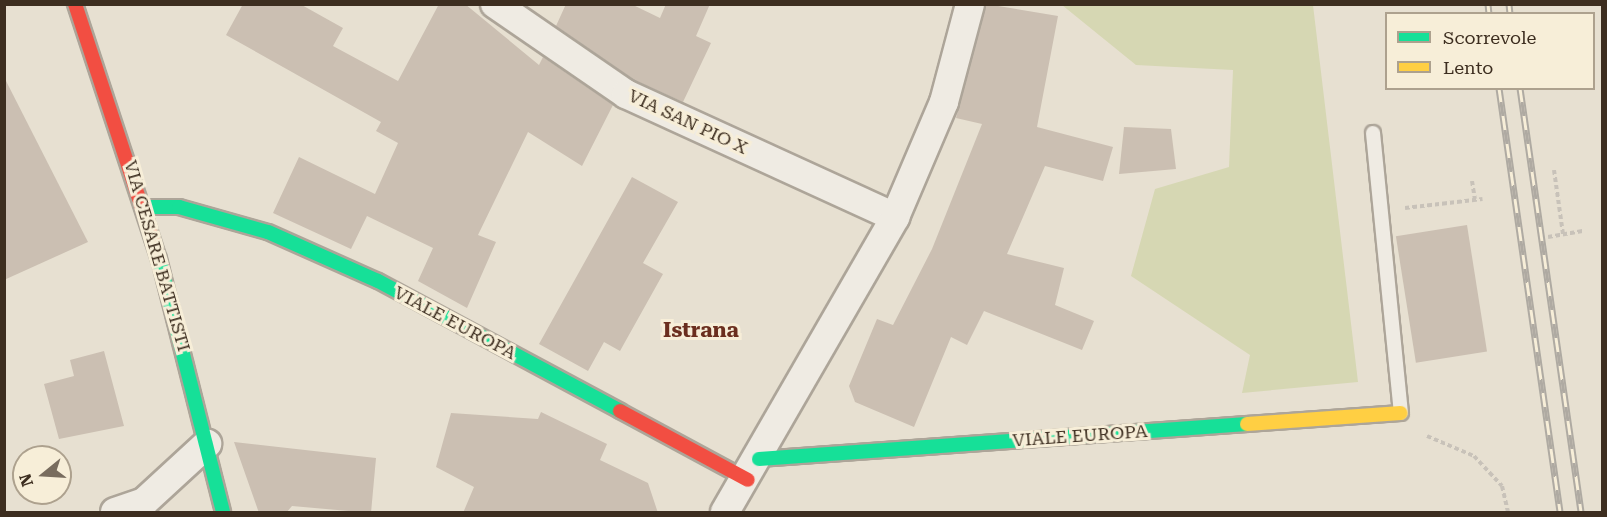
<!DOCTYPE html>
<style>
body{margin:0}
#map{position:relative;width:1607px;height:517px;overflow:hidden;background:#e7e0d1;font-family:"Roboto Serif",serif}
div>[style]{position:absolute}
.green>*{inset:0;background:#d6d7b3}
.building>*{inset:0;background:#cbbfb2;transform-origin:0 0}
.path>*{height:4px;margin-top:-2px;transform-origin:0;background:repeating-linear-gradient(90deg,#c8c2b9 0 4.5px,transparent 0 7.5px)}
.roads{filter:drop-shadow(2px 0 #ada599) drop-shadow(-2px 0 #ada599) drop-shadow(0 2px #ada599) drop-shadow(0 -2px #ada599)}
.lane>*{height:14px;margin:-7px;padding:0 7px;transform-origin:7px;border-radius:7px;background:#efebe3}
.street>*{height:28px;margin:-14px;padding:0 14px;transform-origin:14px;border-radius:14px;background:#efebe3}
.fast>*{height:14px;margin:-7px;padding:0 7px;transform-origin:7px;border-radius:7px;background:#16e098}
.slow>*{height:14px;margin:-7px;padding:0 7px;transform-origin:7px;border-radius:7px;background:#ffcf43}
.jam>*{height:14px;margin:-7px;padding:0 7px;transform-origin:7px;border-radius:7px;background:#f24e42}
.rail>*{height:7px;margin-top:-3.5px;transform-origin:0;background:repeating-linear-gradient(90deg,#f7eed8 0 14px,#afaaa2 0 28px);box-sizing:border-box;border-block:2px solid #afaaa2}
span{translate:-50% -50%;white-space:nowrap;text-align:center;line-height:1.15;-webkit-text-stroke:6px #f7eed8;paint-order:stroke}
.street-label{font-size:18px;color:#3d2e20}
.quarter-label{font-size:21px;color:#6b2e1e;font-weight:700}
.frame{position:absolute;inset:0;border:6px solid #3d2e20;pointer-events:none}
.legend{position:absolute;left:1385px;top:12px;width:210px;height:78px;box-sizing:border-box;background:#f7eed8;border:2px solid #ada18e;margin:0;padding:8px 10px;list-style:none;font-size:18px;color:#3d2e20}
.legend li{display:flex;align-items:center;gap:12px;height:30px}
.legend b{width:30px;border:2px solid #ada18e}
.north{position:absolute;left:12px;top:445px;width:60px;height:60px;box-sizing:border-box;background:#f7eed8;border:2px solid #ada18e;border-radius:50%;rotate:252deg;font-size:16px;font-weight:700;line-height:24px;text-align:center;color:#3d2e20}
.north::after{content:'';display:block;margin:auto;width:21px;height:27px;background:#786c5e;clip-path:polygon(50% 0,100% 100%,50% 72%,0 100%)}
</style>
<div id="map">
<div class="green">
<i style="clip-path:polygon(1062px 5px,1313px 5px,1358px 382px,1242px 393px,1250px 355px,1131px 276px,1155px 189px,1229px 167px,1233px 70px,1136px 65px)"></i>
</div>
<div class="building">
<i style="clip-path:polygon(243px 4px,300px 4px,343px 28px,333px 46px,398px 81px,439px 4px,465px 4px,539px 65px,543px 57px,613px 105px,582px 166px,528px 132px,478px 235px,496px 242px,467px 308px,418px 281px,433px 248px,367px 216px,351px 249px,273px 213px,299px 157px,375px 194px,398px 143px,376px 131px,381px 122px,226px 35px)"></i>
<i style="clip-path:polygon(566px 4px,631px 4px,660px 18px,666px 4px,710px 4px,696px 36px,711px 43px,683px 102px,634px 80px,556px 26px)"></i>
<i style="clip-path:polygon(986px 4px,1058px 16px,1037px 127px,1113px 147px,1103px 181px,1045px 166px,1007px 254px,1064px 268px,1055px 305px,1094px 321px,1082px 350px,984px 311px,967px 345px,951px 337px,914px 427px,855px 402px,849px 386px,877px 319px,893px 325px,932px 249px,982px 124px,956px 118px)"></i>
<i style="clip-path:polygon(4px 77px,88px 242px,4px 280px)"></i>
<i style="clip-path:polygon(1124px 127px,1171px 129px,1176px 169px,1119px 174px)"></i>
<i style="clip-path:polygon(632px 177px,678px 202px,643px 263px,663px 274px,620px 351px,604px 342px,588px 371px,539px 344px)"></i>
<i style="left:1467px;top:225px;width:128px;height:72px;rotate:81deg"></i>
<i style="clip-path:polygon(104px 351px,124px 426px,59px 439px,44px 384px,74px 376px,70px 360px)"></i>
<i style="clip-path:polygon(541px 412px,607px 444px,600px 460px,648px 483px,658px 513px,463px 513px,474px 487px,436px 467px,451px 413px,538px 419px)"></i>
<i style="clip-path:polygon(234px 442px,376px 458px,371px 513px,292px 506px,286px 513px,259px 513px)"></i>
</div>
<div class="path">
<i style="left:1554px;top:170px;width:65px;rotate:82deg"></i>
<i style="left:1472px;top:181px;width:18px;rotate:81deg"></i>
<i style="left:1405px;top:208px;width:78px;rotate:-6.7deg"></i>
<i style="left:1548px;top:237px;width:35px;rotate:-10deg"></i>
<i style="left:1427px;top:436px;width:51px;rotate:23.1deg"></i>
<i style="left:1474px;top:456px;width:41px;rotate:47deg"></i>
<i style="left:1502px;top:486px;width:27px;rotate:77deg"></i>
</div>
<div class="roads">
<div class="lane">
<i style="left:1373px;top:133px;width:281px;rotate:84.3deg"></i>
</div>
<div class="street">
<i style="left:495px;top:4px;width:159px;rotate:34.5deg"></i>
<i style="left:626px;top:94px;width:296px;rotate:24.6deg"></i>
<i style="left:115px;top:512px;width:31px;rotate:-19deg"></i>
<i style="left:144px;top:502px;width:86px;rotate:-42.6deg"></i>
<i style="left:725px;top:512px;width:340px;rotate:-60deg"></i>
<i style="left:895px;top:217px;width:125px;rotate:-66.9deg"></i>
<i style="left:944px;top:102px;width:101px;rotate:-75.1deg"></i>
</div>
<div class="fast">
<i style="left:146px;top:207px;width:33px"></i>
<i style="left:179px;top:207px;width:92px;rotate:15.7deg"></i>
<i style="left:268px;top:232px;width:120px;rotate:24deg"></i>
<i style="left:378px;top:281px;width:275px;rotate:28.2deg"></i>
<i style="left:159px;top:259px;width:261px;rotate:75.8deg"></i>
<i style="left:759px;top:459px;width:489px;rotate:-4.1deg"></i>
</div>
<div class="slow">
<i style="left:1247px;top:424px;width:154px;rotate:-4.1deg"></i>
</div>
<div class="jam">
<i style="left:75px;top:4px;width:268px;rotate:71.8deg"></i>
<i style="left:620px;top:411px;width:145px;rotate:28.3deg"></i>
</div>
</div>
<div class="rail">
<i style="left:1488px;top:4px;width:10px;rotate:84deg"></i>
<i style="left:1509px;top:4px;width:10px;rotate:84deg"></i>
<i style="left:1499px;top:88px;width:428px;rotate:81.8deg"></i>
<i style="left:1520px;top:88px;width:428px;rotate:81.8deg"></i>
</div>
<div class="street-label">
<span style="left:688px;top:122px;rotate:25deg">VIA SAN PIO X</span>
<span style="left:157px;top:256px;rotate:74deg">VIA CESARE BATTISTI</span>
<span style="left:455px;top:323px;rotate:28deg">VIALE EUROPA</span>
<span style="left:1080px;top:436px;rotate:-4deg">VIALE EUROPA</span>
</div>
<div class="quarter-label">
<span style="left:701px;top:330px">Istrana</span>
</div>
<div class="frame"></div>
<ul class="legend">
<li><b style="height:8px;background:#16e098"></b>Scorrevole</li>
<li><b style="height:8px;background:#ffcf43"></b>Lento</li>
</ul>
<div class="north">N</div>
</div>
